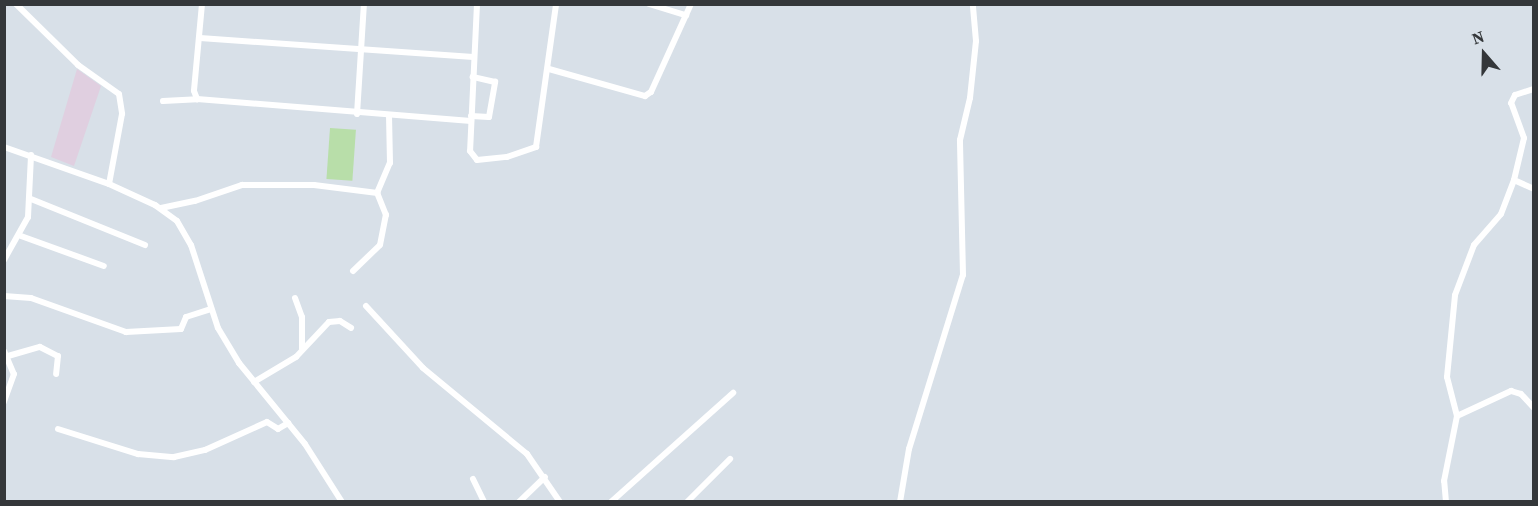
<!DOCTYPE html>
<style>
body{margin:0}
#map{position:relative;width:1538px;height:506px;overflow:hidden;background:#d8e0e8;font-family:"Source Serif 4",serif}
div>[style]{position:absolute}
.industrial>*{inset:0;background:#e0cfe0}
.green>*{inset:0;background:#b8dea9;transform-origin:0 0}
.minor>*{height:6px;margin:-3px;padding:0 3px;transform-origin:3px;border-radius:3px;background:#fff}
span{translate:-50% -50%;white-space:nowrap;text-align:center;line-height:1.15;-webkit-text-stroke:6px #d8e0e8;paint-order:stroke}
.frame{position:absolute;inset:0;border:6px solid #34373a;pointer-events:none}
.north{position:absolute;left:1454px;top:24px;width:60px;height:60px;-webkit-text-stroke:4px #d8e0e8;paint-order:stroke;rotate:340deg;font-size:16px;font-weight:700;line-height:24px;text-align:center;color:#34373a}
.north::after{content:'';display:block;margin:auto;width:21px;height:27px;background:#34373a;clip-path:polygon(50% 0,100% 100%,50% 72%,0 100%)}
</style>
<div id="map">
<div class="industrial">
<i style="clip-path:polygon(77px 69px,101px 86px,74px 166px,51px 157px)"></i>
</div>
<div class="green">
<i style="left:330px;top:128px;width:26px;height:51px;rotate:4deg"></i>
</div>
<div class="minor">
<i style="left:16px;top:4px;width:87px;rotate:44.5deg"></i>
<i style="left:78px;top:65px;width:50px;rotate:35.3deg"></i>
<i style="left:119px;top:94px;width:20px;rotate:81deg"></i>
<i style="left:122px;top:114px;width:71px;rotate:100.5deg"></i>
<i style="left:202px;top:4px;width:87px;rotate:95.3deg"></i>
<i style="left:194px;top:91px;width:9px;rotate:69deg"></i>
<i style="left:197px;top:99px;width:275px;rotate:4.6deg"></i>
<i style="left:477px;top:4px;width:147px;rotate:92.7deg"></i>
<i style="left:470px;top:151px;width:11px;rotate:52deg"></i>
<i style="left:477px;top:160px;width:30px;rotate:-6deg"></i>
<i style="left:507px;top:157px;width:31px;rotate:-19deg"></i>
<i style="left:536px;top:147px;width:144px;rotate:-82deg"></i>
<i style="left:649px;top:4px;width:39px;rotate:17deg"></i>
<i style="left:200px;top:38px;width:274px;rotate:4deg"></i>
<i style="left:549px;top:69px;width:100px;rotate:15.7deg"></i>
<i style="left:645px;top:96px;width:7px;rotate:-34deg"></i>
<i style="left:651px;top:92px;width:97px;rotate:-65.6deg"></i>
<i style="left:163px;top:101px;width:34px;rotate:-3deg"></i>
<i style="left:357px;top:114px;width:110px;rotate:-86.4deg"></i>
<i style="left:471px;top:116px;width:18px;rotate:3deg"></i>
<i style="left:489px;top:117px;width:36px;rotate:-80deg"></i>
<i style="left:495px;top:82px;width:23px;rotate:-167deg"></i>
<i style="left:4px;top:147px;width:111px;rotate:19.4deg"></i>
<i style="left:109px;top:184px;width:51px;rotate:24.5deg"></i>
<i style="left:155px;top:205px;width:27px;rotate:36deg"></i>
<i style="left:177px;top:221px;width:28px;rotate:60deg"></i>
<i style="left:191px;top:245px;width:87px;rotate:72deg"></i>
<i style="left:218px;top:328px;width:41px;rotate:59deg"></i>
<i style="left:239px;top:363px;width:104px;rotate:50.8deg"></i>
<i style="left:305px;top:444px;width:69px;rotate:57.5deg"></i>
<i style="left:1514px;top:180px;width:22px;rotate:24deg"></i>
<i style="left:31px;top:199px;width:123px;rotate:22deg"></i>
<i style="left:161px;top:208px;width:35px;rotate:-12deg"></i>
<i style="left:195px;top:201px;width:50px;rotate:-18.8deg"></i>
<i style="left:242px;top:185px;width:72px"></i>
<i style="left:314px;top:185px;width:64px;rotate:7.2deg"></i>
<i style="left:377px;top:193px;width:33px;rotate:-67deg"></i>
<i style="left:390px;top:163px;width:48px;rotate:-91.2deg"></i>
<i style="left:21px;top:236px;width:88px;rotate:19.9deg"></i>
<i style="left:4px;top:260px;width:49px;rotate:-60.8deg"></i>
<i style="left:28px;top:217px;width:62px;rotate:-87.2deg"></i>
<i style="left:353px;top:271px;width:37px;rotate:-44deg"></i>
<i style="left:380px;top:245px;width:31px;rotate:-79deg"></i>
<i style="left:386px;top:215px;width:24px;rotate:-112deg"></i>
<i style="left:4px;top:296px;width:27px;rotate:4deg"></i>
<i style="left:31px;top:298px;width:101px;rotate:19.7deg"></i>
<i style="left:126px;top:332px;width:55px;rotate:-3.1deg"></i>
<i style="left:181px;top:329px;width:13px;rotate:-67deg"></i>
<i style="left:186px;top:317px;width:25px;rotate:-18deg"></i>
<i style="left:295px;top:298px;width:20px;rotate:70deg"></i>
<i style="left:302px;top:317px;width:32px;rotate:90deg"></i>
<i style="left:366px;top:306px;width:84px;rotate:47.4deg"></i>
<i style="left:423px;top:368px;width:135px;rotate:39.6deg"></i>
<i style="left:527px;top:454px;width:58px;rotate:55.5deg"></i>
<i style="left:4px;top:351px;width:25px;rotate:67deg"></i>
<i style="left:14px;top:374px;width:30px;rotate:110deg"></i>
<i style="left:8px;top:356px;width:33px;rotate:-16deg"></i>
<i style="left:40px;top:347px;width:20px;rotate:27deg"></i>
<i style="left:58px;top:356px;width:18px;rotate:96deg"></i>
<i style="left:254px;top:382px;width:49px;rotate:-30.8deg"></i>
<i style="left:296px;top:357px;width:48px;rotate:-46.7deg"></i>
<i style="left:329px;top:322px;width:11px;rotate:-5deg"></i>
<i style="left:340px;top:321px;width:13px;rotate:32deg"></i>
<i style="left:1457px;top:416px;width:60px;rotate:-24.8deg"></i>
<i style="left:1511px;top:391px;width:10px;rotate:17deg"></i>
<i style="left:1521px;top:394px;width:19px;rotate:47deg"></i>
<i style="left:58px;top:429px;width:84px;rotate:17.4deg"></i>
<i style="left:138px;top:454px;width:36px;rotate:5deg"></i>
<i style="left:174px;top:457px;width:32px;rotate:-13deg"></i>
<i style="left:205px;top:450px;width:68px;rotate:-24.3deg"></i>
<i style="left:267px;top:422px;width:13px;rotate:32deg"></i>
<i style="left:278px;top:429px;width:12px;rotate:-31deg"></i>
<i style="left:473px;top:479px;width:25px;rotate:64deg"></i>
<i style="left:519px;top:502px;width:36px;rotate:-44deg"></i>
<i style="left:611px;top:502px;width:164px;rotate:-41.8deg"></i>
<i style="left:687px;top:502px;width:61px;rotate:-45deg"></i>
<i style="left:900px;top:502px;width:54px;rotate:-80.4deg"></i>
<i style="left:909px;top:449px;width:182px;rotate:-72.8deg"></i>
<i style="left:963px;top:275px;width:135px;rotate:-91.3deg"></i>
<i style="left:960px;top:140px;width:43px;rotate:-76.6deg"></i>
<i style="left:970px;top:98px;width:57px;rotate:-84deg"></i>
<i style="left:976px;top:41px;width:37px;rotate:-95deg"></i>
<i style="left:1446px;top:502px;width:21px;rotate:-95deg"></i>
<i style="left:1444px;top:481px;width:66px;rotate:-78.7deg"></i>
<i style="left:1457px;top:416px;width:40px;rotate:-104.4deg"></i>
<i style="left:1447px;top:377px;width:82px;rotate:-84.4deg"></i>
<i style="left:1455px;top:295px;width:53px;rotate:-69.2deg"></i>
<i style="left:1474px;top:245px;width:41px;rotate:-48.9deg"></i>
<i style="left:1501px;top:214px;width:36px;rotate:-69deg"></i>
<i style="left:1514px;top:180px;width:43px;rotate:-76.6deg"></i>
<i style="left:1524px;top:138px;width:37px;rotate:-110deg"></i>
<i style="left:1511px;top:103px;width:9px;rotate:-63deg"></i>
<i style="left:1515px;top:95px;width:20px;rotate:-18deg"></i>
</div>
<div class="frame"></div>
<div class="north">N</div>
</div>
